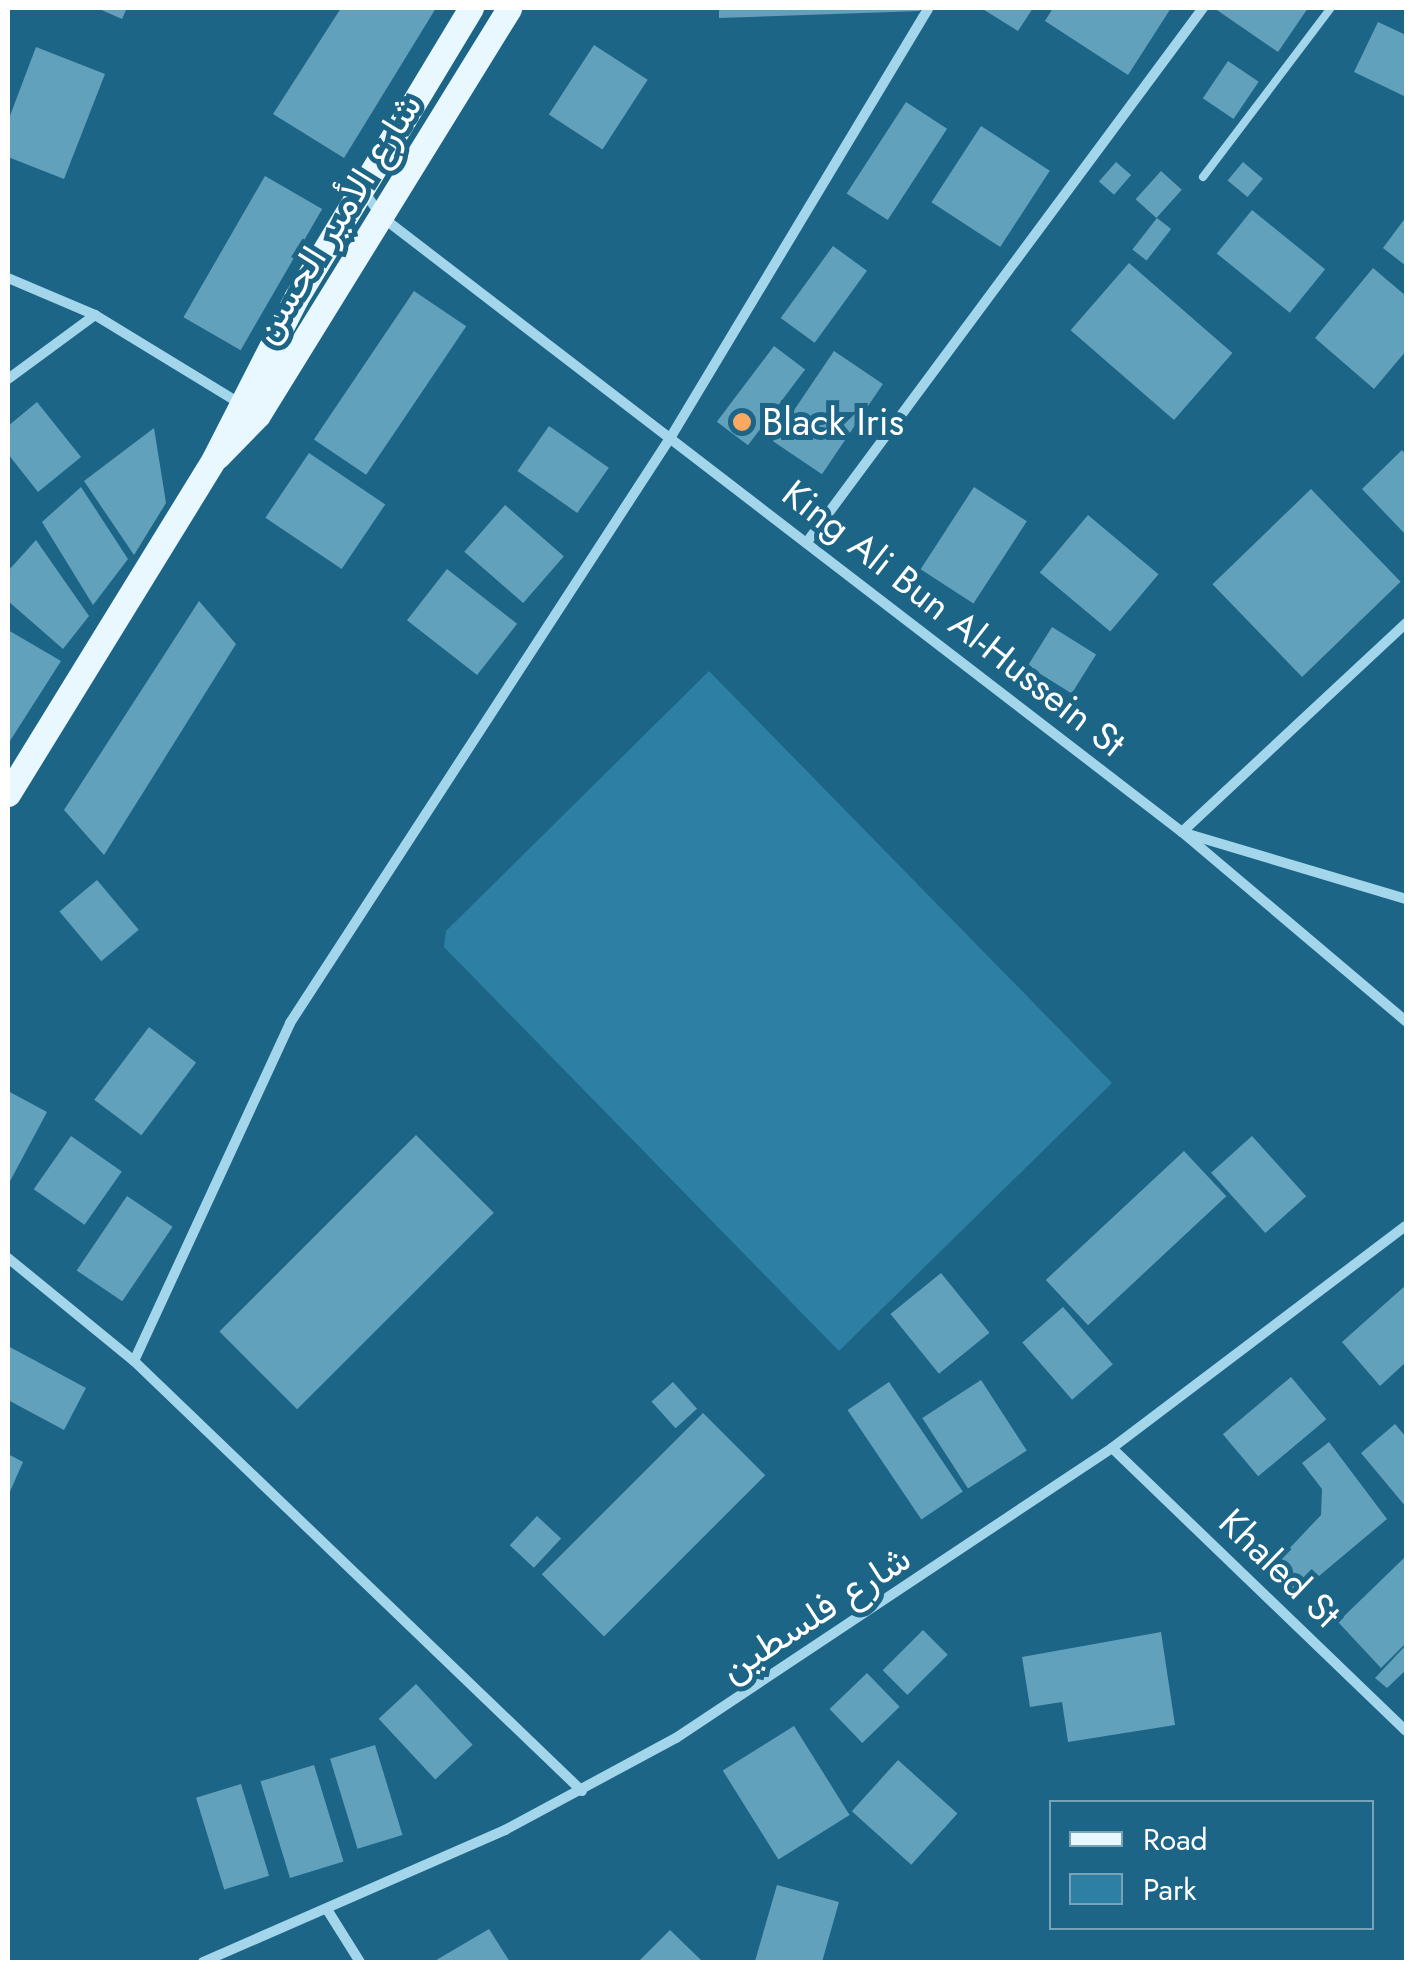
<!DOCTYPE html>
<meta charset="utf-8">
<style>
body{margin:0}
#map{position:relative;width:1414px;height:1970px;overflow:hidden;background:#1c6586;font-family:Jost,Vazirmatn,sans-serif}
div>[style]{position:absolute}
.green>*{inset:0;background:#2d7fa3}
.building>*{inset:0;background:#62a1bc;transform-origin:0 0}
.lane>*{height:8px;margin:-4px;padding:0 4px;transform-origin:4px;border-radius:4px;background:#a4d6eb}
.street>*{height:10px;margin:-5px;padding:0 5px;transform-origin:5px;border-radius:5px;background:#a4d6eb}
.primary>*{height:25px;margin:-12.5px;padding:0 12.5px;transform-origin:12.5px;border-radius:12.5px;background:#e9f7fe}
.dots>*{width:28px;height:28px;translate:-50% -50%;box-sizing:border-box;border:5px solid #1c6586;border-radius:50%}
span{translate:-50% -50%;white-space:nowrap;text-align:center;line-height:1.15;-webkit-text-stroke:10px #1c6586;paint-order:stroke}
.street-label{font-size:38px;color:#fff}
.poi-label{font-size:38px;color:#fff}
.left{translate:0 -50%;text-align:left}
.frame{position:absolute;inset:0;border:10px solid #fff;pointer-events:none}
.legend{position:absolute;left:1049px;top:1800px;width:325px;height:130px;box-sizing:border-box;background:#1c6586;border:2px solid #77a3b6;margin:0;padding:12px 18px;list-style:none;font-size:30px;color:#fff}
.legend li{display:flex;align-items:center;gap:20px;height:50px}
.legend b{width:50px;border:2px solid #77a3b6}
</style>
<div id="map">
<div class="green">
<i style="clip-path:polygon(709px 671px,1112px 1083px,839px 1351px,444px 947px,446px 931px)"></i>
</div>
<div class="building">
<i style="clip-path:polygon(97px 8px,127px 8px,122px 19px)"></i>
<i style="clip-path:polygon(341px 8px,436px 8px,344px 158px,273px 114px)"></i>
<i style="clip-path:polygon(719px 8px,919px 8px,920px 11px,719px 18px)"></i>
<i style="clip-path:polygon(981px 8px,1033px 8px,1018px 31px)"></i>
<i style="clip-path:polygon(1053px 8px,1171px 8px,1128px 75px,1045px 21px)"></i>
<i style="clip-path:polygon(1214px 8px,1308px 8px,1278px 52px)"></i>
<i style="clip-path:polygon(1378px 22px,1406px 35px,1406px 97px,1354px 72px)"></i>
<i style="left:594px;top:45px;width:64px;height:83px;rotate:33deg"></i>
<i style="clip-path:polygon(36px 47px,105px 74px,64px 179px,8px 157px,8px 121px)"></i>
<i style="left:1228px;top:61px;width:37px;height:45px;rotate:34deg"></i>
<i style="left:906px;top:102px;width:49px;height:109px;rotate:33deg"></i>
<i style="left:981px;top:126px;width:82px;height:91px;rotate:33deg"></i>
<i style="left:1116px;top:162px;width:20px;height:26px;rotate:41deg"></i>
<i style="left:1243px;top:162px;width:26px;height:24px;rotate:40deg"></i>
<i style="left:1161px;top:171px;width:28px;height:38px;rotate:42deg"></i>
<i style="left:265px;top:176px;width:66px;height:163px;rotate:30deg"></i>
<i style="left:1252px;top:210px;width:94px;height:56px;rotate:39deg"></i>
<i style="clip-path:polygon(1406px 217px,1406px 266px,1383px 248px)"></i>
<i style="left:1157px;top:218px;width:18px;height:40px;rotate:38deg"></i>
<i style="left:833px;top:246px;width:42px;height:89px;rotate:36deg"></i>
<i style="left:1129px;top:263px;width:137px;height:89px;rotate:41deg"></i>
<i style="clip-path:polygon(1373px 268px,1406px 296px,1406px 351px,1374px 389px,1315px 338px)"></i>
<i style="left:414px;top:291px;width:63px;height:179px;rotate:34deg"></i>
<i style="left:774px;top:346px;width:39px;height:95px;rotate:37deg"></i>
<i style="left:834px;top:351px;width:59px;height:109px;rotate:34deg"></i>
<i style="clip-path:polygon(37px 402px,81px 457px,38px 492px,8px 454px,8px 426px)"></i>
<i style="left:549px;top:426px;width:73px;height:55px;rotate:35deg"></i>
<i style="clip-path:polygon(154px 428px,166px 503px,134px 555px,84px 481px)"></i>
<i style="clip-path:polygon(1402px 450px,1406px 455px,1406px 535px,1362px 489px)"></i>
<i style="left:309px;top:453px;width:92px;height:78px;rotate:34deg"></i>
<i style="clip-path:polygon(81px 487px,128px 559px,93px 605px,42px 522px)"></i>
<i style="left:974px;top:487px;width:63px;height:98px;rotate:33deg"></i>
<i style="left:1311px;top:489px;width:129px;height:137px;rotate:46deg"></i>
<i style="left:505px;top:505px;width:78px;height:62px;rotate:41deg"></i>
<i style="left:1088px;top:515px;width:92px;height:75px;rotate:40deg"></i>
<i style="clip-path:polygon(36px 540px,89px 616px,63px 649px,8px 601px,8px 571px)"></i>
<i style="left:447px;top:569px;width:89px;height:65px;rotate:38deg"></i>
<i style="clip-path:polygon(199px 601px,236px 644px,104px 855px,64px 810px)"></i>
<i style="left:1052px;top:627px;width:52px;height:46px;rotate:32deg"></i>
<i style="clip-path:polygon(8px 630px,61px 661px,8px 744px)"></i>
<i style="left:97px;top:880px;width:65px;height:49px;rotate:50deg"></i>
<i style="left:149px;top:1027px;width:59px;height:91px;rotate:37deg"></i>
<i style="clip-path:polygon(8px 1091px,47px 1112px,8px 1185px)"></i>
<i style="left:416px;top:1135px;width:110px;height:278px;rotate:45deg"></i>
<i style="left:71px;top:1136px;width:62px;height:65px;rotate:35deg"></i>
<i style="left:1252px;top:1136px;width:81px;height:55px;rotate:48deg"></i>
<i style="left:1184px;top:1151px;width:62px;height:189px;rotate:47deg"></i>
<i style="left:127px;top:1196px;width:55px;height:90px;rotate:34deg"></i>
<i style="left:941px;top:1273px;width:77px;height:65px;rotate:51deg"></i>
<i style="clip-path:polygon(1406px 1285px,1406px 1362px,1380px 1386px,1342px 1342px)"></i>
<i style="left:1063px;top:1307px;width:76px;height:54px;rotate:49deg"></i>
<i style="clip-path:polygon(8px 1346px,86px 1388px,64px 1430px,8px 1400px)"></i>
<i style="left:1291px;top:1377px;width:55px;height:89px;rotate:50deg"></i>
<i style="left:981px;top:1380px;width:84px;height:70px;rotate:57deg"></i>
<i style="left:673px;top:1382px;width:36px;height:29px;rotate:48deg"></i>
<i style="left:889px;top:1382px;width:132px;height:50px;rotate:56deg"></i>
<i style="left:703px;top:1413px;width:88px;height:228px;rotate:45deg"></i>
<i style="clip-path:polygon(1395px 1424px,1406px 1437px,1406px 1507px,1361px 1453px)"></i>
<i style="clip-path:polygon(1329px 1442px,1387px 1519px,1294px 1597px,1269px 1570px,1321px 1515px,1322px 1489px,1302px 1463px)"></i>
<i style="clip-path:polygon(8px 1454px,23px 1462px,8px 1496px)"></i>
<i style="left:537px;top:1516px;width:33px;height:40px;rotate:43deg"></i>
<i style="clip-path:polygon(1404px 1558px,1406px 1643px,1381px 1668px,1338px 1622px)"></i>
<i style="left:923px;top:1630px;width:35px;height:57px;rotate:45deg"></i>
<i style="clip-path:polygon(1161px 1632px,1175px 1725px,1068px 1742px,1062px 1702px,1030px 1707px,1022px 1657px)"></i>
<i style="clip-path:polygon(1406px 1645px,1406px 1670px,1387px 1688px,1375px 1678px)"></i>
<i style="left:867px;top:1673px;width:47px;height:52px;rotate:46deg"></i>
<i style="left:416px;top:1684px;width:83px;height:51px;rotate:47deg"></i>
<i style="left:794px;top:1726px;width:105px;height:84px;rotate:58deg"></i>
<i style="left:375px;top:1745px;width:94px;height:47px;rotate:73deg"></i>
<i style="left:898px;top:1760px;width:80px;height:69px;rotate:42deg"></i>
<i style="left:314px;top:1765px;width:101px;height:56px;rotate:73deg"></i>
<i style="left:241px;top:1784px;width:96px;height:47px;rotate:73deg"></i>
<i style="clip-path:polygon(777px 1885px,839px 1902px,822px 1962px,755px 1961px)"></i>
<i style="clip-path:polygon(489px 1929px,510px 1962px,433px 1962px)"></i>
<i style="clip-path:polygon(670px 1930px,703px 1962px,638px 1962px)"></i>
</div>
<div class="lane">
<i style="left:1203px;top:177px;width:212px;rotate:-52.9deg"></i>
</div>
<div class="street">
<i style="left:363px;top:190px;width:33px;rotate:55deg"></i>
<i style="left:382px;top:217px;width:1009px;rotate:37.55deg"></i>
<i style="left:1182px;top:832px;width:293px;rotate:40.2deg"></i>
<i style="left:8px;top:278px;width:95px;rotate:23deg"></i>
<i style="left:95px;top:315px;width:169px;rotate:31.4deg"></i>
<i style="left:8px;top:379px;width:108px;rotate:-36.3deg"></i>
<i style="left:807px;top:542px;width:665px;rotate:-53.44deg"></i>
<i style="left:1182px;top:832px;width:306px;rotate:-43deg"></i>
<i style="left:1188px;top:834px;width:227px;rotate:16.6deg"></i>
<i style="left:8px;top:1258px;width:163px;rotate:39.3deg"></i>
<i style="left:134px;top:1361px;width:621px;rotate:43.83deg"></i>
<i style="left:134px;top:1361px;width:372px;rotate:-65.2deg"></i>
<i style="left:290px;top:1023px;width:701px;rotate:-56.99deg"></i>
<i style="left:672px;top:435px;width:498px;rotate:-59deg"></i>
<i style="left:1112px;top:1448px;width:408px;rotate:43.9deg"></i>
<i style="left:328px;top:1911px;width:60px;rotate:57.9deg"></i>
<i style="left:203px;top:1962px;width:330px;rotate:-23.6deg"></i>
<i style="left:505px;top:1830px;width:194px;rotate:-28.3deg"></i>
<i style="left:676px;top:1738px;width:524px;rotate:-33.63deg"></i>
<i style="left:1112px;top:1448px;width:368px;rotate:-37.1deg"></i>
</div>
<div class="primary">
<i style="left:218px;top:456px;width:57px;rotate:-45.7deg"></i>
<i style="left:258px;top:415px;width:478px;rotate:-58.3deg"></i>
<i style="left:8px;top:794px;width:393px;rotate:-58.4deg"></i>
<i style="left:214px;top:459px;width:181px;rotate:-63deg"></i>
<i style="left:296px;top:298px;width:339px;rotate:-58.9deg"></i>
</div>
<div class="dots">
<i style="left:742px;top:422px;background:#fba862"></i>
</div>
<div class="street-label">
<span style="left:336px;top:218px;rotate:-58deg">شارع الأمير الحسن</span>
<span style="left:954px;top:618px;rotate:38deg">King Ali Bun Al-Hussein St</span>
<span style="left:1280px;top:1568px;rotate:44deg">Khaled St</span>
<span style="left:815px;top:1613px;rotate:-33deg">شارع فلسطين</span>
</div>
<div class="poi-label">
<span class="left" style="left:762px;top:422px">Black Iris</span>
</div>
<div class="frame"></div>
<ul class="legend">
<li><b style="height:12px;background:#e9f7fe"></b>Road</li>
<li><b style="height:28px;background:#2d7fa3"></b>Park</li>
</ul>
</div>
